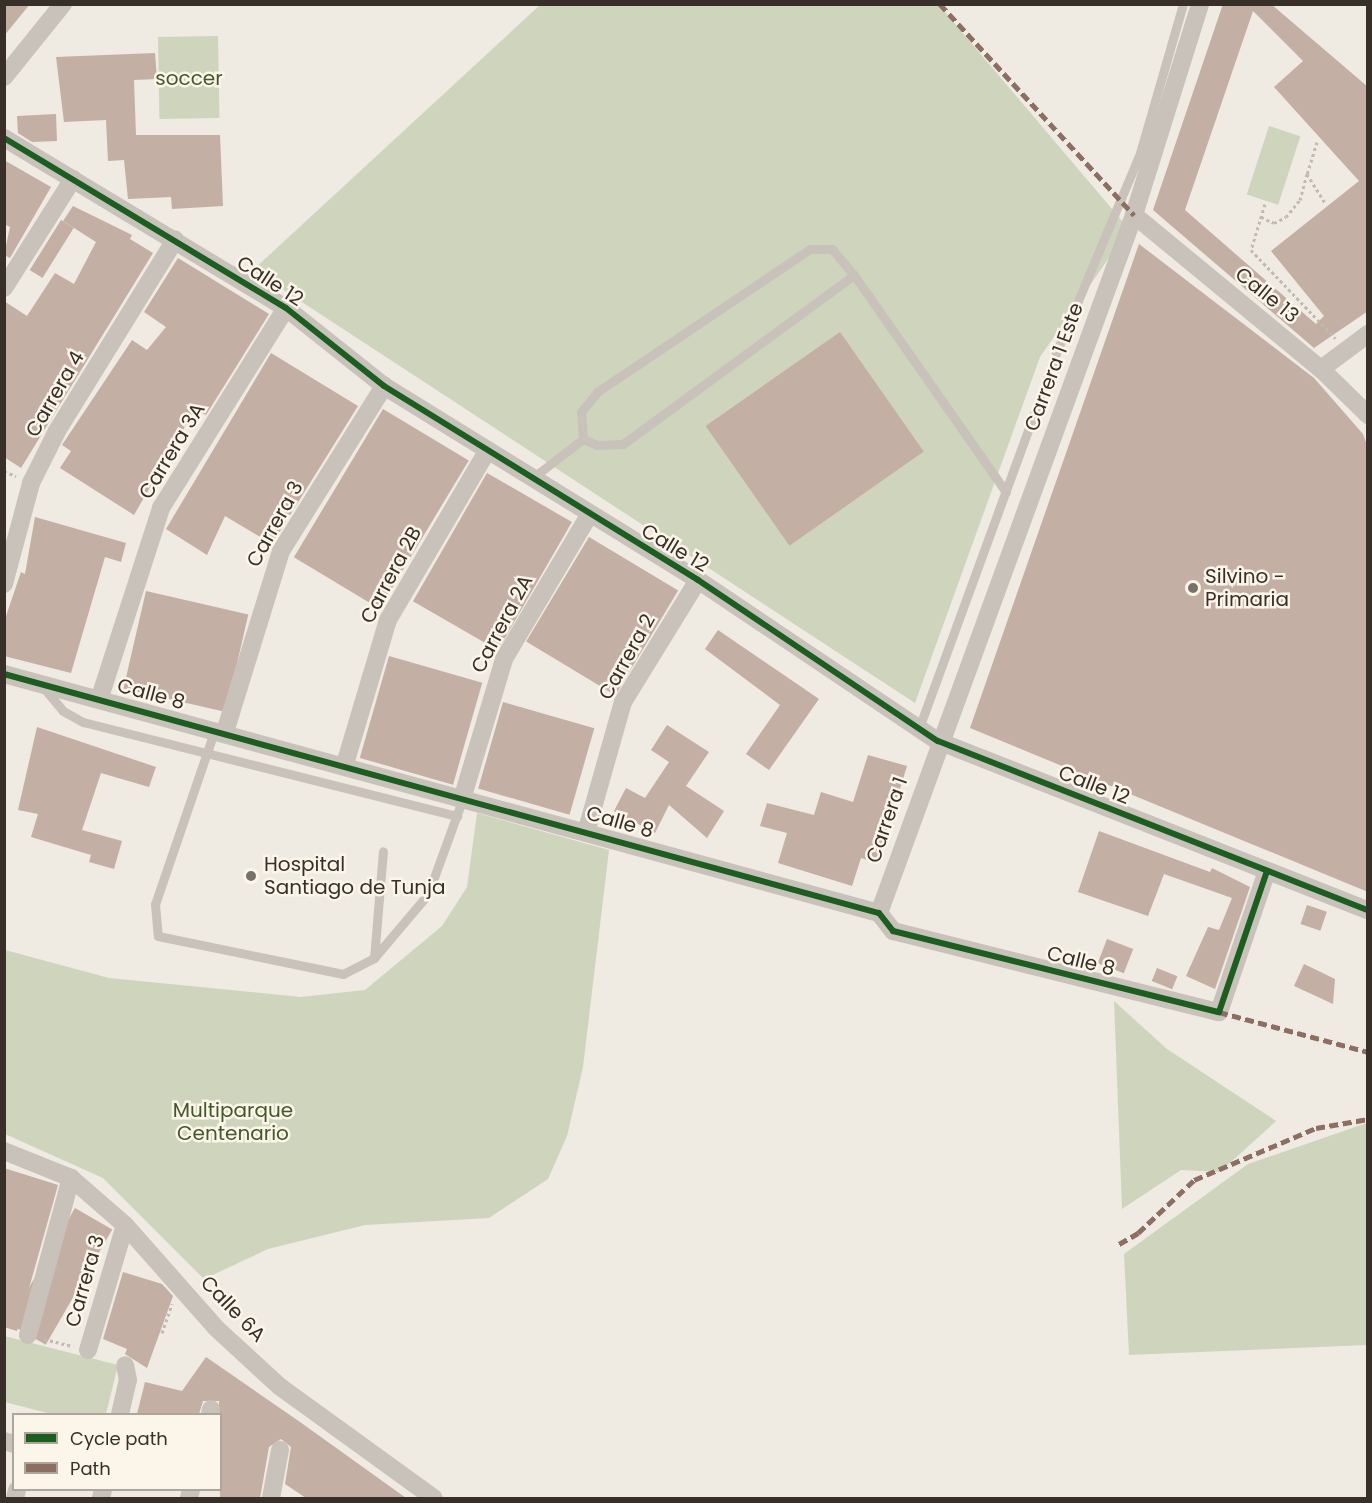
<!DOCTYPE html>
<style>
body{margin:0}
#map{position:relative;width:1372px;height:1503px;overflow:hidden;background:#efeae2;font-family:Poppins,sans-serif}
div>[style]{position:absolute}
.green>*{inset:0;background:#ced5bc;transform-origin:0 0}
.building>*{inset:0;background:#c3afa3;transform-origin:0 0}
.path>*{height:3px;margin-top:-1.5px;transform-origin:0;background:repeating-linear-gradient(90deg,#c1bab3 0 3px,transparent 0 6px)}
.lane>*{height:9px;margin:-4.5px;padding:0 4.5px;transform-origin:4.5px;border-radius:4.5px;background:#c8c2bb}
.street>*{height:18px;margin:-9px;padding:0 9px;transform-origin:9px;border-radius:9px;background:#c8c2bb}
.quiet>*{height:4.5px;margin-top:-2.25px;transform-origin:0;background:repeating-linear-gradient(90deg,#8d6e63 0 9px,transparent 0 13.5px)}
.cycleway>*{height:6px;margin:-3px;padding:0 3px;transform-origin:3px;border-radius:3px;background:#1b5e20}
.dots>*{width:16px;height:16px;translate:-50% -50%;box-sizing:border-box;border:3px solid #fbf5ea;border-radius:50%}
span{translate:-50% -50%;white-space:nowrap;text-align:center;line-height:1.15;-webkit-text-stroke:5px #fbf5ea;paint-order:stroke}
.park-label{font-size:20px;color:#44592b}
.street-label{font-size:20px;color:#392f29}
.poi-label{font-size:20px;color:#392f29}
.left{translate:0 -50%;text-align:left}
.frame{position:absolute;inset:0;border:6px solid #392f29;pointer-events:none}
.legend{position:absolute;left:12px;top:1413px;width:210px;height:78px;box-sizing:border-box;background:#fbf5ea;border:2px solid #ada69d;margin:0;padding:8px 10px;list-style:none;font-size:18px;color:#392f29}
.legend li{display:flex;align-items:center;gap:12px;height:30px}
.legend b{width:30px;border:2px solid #ada69d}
</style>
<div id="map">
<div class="green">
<i style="clip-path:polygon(541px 4px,939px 5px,1129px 229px,1040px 357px,915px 703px,253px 270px)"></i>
<i style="left:218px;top:36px;width:82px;height:60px;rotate:89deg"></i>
<i style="left:1269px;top:126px;width:33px;height:72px;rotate:18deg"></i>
<i style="clip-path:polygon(477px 813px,609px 850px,583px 1067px,567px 1136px,548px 1179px,489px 1218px,365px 1225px,268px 1249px,204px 1279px,103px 1178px,5px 1134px,5px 950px,109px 978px,301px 997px,365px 990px,442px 926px,467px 887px)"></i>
<i style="clip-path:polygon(1114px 1001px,1167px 1049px,1276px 1121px,1220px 1172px,1181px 1170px,1122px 1209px)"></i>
<i style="clip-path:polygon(1367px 1123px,1367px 1345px,1129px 1355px,1124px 1254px,1248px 1164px)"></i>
<i style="clip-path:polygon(4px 1336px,118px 1365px,106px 1414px,51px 1414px,5px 1402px)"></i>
</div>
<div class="building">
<i style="clip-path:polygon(4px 4px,30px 4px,4px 36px)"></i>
<i style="clip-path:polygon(evenodd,1223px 4px,1271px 4px,1368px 87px,1368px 311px,1314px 348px,1153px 210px,1223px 4px,1253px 11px,1303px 61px,1274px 87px,1359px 181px,1271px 251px,1324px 316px,1316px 324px,1185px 210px,1253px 11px)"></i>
<i style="clip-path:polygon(155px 53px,157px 79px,134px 80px,136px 135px,220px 135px,223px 206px,172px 209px,171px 197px,128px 199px,124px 160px,108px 161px,106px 120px,64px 122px,56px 57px)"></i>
<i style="clip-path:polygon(56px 114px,57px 141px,32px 142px,18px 133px,17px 116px)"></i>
<i style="clip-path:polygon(4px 160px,51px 187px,10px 258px,4px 255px,10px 227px,4px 224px)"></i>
<i style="clip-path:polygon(73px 206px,132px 235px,130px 239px,153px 253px,21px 468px,4px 457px,4px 301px,27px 316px,55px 273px,74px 284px,96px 242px,63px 221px)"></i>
<i style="left:61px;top:220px;width:15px;height:59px;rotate:32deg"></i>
<i style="clip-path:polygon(1139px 244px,1314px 378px,1363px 434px,1368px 448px,1368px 892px,970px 728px)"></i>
<i style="clip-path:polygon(178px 258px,269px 314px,206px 415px,195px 409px,134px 515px,60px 468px,71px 451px,62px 445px,132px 340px,147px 350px,166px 327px,144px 312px)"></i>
<i style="left:840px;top:332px;width:146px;height:164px;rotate:55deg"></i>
<i style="clip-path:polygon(271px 353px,358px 406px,272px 544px,225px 516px,207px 555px,166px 529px)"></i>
<i style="left:383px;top:409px;width:100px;height:173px;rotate:31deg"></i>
<i style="left:487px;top:473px;width:98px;height:148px;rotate:30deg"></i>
<i style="clip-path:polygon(35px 517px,126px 543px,121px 562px,105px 557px,71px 673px,4px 656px,4px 622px,21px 572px,25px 574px)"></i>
<i style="left:589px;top:537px;width:104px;height:122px;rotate:31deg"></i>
<i style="left:146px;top:591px;width:105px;height:100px;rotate:13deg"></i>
<i style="clip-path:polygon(718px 630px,819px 699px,769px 770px,746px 754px,780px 705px,705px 649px)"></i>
<i style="left:389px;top:656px;width:97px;height:106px;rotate:16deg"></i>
<i style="left:503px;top:702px;width:95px;height:90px;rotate:16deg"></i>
<i style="clip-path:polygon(667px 725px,709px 752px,686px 786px,724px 811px,707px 838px,669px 805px,655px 833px,614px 811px,626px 788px,645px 798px,669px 762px,651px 750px)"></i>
<i style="clip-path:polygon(37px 727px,156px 767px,149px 787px,101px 773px,82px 830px,122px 841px,114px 869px,89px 862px,91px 855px,31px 837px,38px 814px,18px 810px)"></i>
<i style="clip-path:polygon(868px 755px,907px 766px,877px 863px,861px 858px,852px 886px,778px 863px,787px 833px,760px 826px,767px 803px,814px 815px,821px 792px,853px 802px)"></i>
<i style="clip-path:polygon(1099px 831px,1210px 872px,1212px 868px,1250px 887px,1215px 989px,1186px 976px,1208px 927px,1219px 930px,1232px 898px,1164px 874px,1148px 916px,1078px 892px)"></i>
<i style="left:1307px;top:905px;width:21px;height:20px;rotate:19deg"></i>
<i style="left:1107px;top:939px;width:28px;height:26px;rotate:21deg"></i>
<i style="clip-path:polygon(1304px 964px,1335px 979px,1333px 1004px,1294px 986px)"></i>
<i style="left:1157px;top:968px;width:22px;height:14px;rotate:22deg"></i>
<i style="clip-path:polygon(4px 1168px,58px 1185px,17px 1331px,4px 1327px)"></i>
<i style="left:75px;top:1208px;width:43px;height:133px;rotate:30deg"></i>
<i style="clip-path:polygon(123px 1272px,162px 1284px,173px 1296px,147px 1368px,125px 1354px,127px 1349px,103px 1339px)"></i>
<i style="clip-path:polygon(206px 1357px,300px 1422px,406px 1498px,306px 1498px,285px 1484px,291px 1447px,281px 1439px,269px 1447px,260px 1498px,220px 1498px,219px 1401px,203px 1401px,199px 1414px,137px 1414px,145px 1382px,182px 1391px)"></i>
</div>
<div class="path">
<i style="left:1317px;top:142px;width:34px;rotate:107deg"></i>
<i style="left:1307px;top:174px;width:34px;rotate:58deg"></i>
<i style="left:1265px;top:204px;width:48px;rotate:106.9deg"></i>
<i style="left:1251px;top:250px;width:122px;rotate:46.3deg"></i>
<i style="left:1261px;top:217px;width:14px;rotate:25deg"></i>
<i style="left:1274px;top:223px;width:13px;rotate:-27deg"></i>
<i style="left:1286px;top:217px;width:22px;rotate:-51deg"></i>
<i style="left:1300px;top:200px;width:27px;rotate:-75deg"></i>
<i style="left:4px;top:471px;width:13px;rotate:23deg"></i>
<i style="left:162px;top:1333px;width:31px;rotate:-71deg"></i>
<i style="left:44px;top:1339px;width:30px;rotate:14deg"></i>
</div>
<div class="lane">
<i style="left:583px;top:439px;width:27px;rotate:-94deg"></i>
<i style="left:581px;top:412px;width:26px;rotate:-51deg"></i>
<i style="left:597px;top:392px;width:257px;rotate:-33.9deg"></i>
<i style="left:810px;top:249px;width:22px"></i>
<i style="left:832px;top:249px;width:34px;rotate:50deg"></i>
<i style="left:531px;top:479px;width:66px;rotate:-37.6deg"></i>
<i style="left:583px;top:439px;width:15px;rotate:23deg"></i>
<i style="left:597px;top:445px;width:26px;rotate:-2deg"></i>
<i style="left:623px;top:444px;width:286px;rotate:-36.2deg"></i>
<i style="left:854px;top:275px;width:265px;rotate:55deg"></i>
<i style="left:43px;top:687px;width:31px;rotate:50deg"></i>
<i style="left:63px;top:711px;width:23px;rotate:29deg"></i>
<i style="left:83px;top:722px;width:386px;rotate:14.1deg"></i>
<i style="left:919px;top:728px;width:407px;rotate:-69.9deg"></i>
<i style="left:1059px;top:346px;width:209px;rotate:-67.2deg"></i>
<i style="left:1140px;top:153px;width:155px;rotate:-73.9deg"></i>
<i style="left:215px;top:729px;width:185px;rotate:108.9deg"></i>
<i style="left:155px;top:904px;width:32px;rotate:85deg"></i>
<i style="left:158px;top:936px;width:189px;rotate:11.6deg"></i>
<i style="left:343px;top:974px;width:35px;rotate:-27deg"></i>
<i style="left:374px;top:958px;width:107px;rotate:-85.2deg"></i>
<i style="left:374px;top:958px;width:84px;rotate:-49.8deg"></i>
<i style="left:428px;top:894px;width:102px;rotate:-70deg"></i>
</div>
<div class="street">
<i style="left:4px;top:77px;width:94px;rotate:-51.1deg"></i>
<i style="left:4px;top:138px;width:329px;rotate:31.1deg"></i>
<i style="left:286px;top:308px;width:125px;rotate:38.5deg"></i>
<i style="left:384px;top:386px;width:369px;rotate:31.7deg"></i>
<i style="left:698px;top:580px;width:289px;rotate:33.9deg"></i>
<i style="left:938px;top:741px;width:462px;rotate:21.5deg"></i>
<i style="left:1134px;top:215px;width:242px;rotate:39.5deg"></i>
<i style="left:1321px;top:369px;width:66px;rotate:44.4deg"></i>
<i style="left:4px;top:288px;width:129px;rotate:-57.7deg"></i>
<i style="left:1321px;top:369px;width:59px;rotate:-36.7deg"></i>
<i style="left:4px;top:584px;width:105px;rotate:-75deg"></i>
<i style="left:31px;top:483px;width:58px;rotate:-63.4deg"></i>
<i style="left:57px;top:431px;width:225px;rotate:-58.3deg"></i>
<i style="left:4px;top:674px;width:907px;rotate:15.28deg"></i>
<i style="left:879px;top:913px;width:23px;rotate:52deg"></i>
<i style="left:893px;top:931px;width:336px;rotate:14deg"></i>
<i style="left:1219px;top:1012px;width:149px;rotate:-71.2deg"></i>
<i style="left:100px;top:697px;width:199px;rotate:-72.1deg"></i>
<i style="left:161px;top:508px;width:236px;rotate:-58deg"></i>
<i style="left:225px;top:732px;width:189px;rotate:-72.8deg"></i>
<i style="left:281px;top:551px;width:195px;rotate:-58deg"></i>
<i style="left:345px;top:764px;width:150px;rotate:-73.4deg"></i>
<i style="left:388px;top:620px;width:196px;rotate:-59.6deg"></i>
<i style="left:463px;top:796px;width:143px;rotate:-73.3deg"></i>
<i style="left:504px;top:659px;width:167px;rotate:-59.4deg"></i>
<i style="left:587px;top:829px;width:132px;rotate:-74.2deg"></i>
<i style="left:623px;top:702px;width:143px;rotate:-58.4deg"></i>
<i style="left:879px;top:913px;width:743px;rotate:-69.93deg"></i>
<i style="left:1134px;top:215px;width:221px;rotate:-72.6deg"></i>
<i style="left:4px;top:1151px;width:72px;rotate:21.9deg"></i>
<i style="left:71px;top:1178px;width:72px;rotate:41deg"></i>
<i style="left:125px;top:1225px;width:137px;rotate:48.5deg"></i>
<i style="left:216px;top:1328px;width:86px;rotate:42.6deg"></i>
<i style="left:279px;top:1386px;width:191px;rotate:35.9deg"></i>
<i style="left:28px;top:1335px;width:163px;rotate:-74.7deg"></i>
<i style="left:88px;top:1350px;width:130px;rotate:-73.5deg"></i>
<i style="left:120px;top:1414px;width:35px;rotate:-77deg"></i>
<i style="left:128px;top:1380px;width:15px;rotate:-101deg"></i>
<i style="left:210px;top:1414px;width:5px;rotate:-79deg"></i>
<i style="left:4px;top:1441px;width:10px;rotate:17deg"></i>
<i style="left:15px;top:1498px;width:8px;rotate:-76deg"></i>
<i style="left:101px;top:1498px;width:8px;rotate:-76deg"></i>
<i style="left:189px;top:1498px;width:8px;rotate:-76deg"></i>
<i style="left:271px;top:1498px;width:49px;rotate:-79.4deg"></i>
</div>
<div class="quiet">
<i style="left:940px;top:4px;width:287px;rotate:47.4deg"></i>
<i style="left:1219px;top:1012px;width:154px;rotate:15deg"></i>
<i style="left:1119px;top:1244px;width:22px;rotate:-30deg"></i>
<i style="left:1138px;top:1233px;width:77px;rotate:-43.4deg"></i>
<i style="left:1194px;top:1180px;width:133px;rotate:-23.1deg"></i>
<i style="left:1316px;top:1128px;width:53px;rotate:-9.8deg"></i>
</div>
<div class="cycleway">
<i style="left:4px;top:138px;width:329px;rotate:31.1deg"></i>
<i style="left:286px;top:308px;width:125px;rotate:38.5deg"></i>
<i style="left:384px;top:386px;width:369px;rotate:31.7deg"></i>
<i style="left:698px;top:580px;width:289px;rotate:33.9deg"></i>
<i style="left:938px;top:741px;width:462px;rotate:21.5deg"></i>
<i style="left:4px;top:674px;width:907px;rotate:15.28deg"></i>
<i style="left:879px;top:913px;width:23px;rotate:52deg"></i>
<i style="left:893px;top:931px;width:336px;rotate:14deg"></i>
<i style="left:1219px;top:1012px;width:149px;rotate:-71.2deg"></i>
</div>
<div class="dots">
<i style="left:1193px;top:588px;background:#79706a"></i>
<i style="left:251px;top:876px;background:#79706a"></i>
</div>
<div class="park-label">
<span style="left:189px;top:78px">soccer</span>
<span style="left:233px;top:1122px">Multiparque<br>Centenario</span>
</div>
<div class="street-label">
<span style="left:270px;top:281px;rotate:33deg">Calle 12</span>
<span style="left:1267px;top:295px;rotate:39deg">Calle 13</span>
<span style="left:1054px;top:367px;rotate:-70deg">Carrera 1 Este</span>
<span style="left:55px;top:394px;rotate:-60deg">Carrera 4</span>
<span style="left:172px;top:451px;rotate:-59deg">Carrera 3A</span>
<span style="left:275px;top:524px;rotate:-61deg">Carrera 3</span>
<span style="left:675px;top:548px;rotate:31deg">Calle 12</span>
<span style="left:391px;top:575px;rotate:-62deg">Carrera 2B</span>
<span style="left:502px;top:624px;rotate:-62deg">Carrera 2A</span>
<span style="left:627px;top:657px;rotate:-61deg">Carrera 2</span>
<span style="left:151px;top:694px;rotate:15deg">Calle 8</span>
<span style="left:1094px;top:785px;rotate:21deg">Calle 12</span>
<span style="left:887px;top:820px;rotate:-71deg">Carrera 1</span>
<span style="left:620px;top:822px;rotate:16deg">Calle 8</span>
<span style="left:1081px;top:961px;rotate:14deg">Calle 8</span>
<span style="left:85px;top:1281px;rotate:-74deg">Carrera 3</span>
<span style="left:233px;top:1309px;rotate:46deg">Calle 6A</span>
</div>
<div class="poi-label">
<span class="left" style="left:1205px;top:588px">Silvino -<br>Primaria</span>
<span class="left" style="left:264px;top:876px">Hospital<br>Santiago de Tunja</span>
</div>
<div class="frame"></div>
<ul class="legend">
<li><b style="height:8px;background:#1b5e20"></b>Cycle path</li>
<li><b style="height:8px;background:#8d6e63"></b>Path</li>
</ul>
</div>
